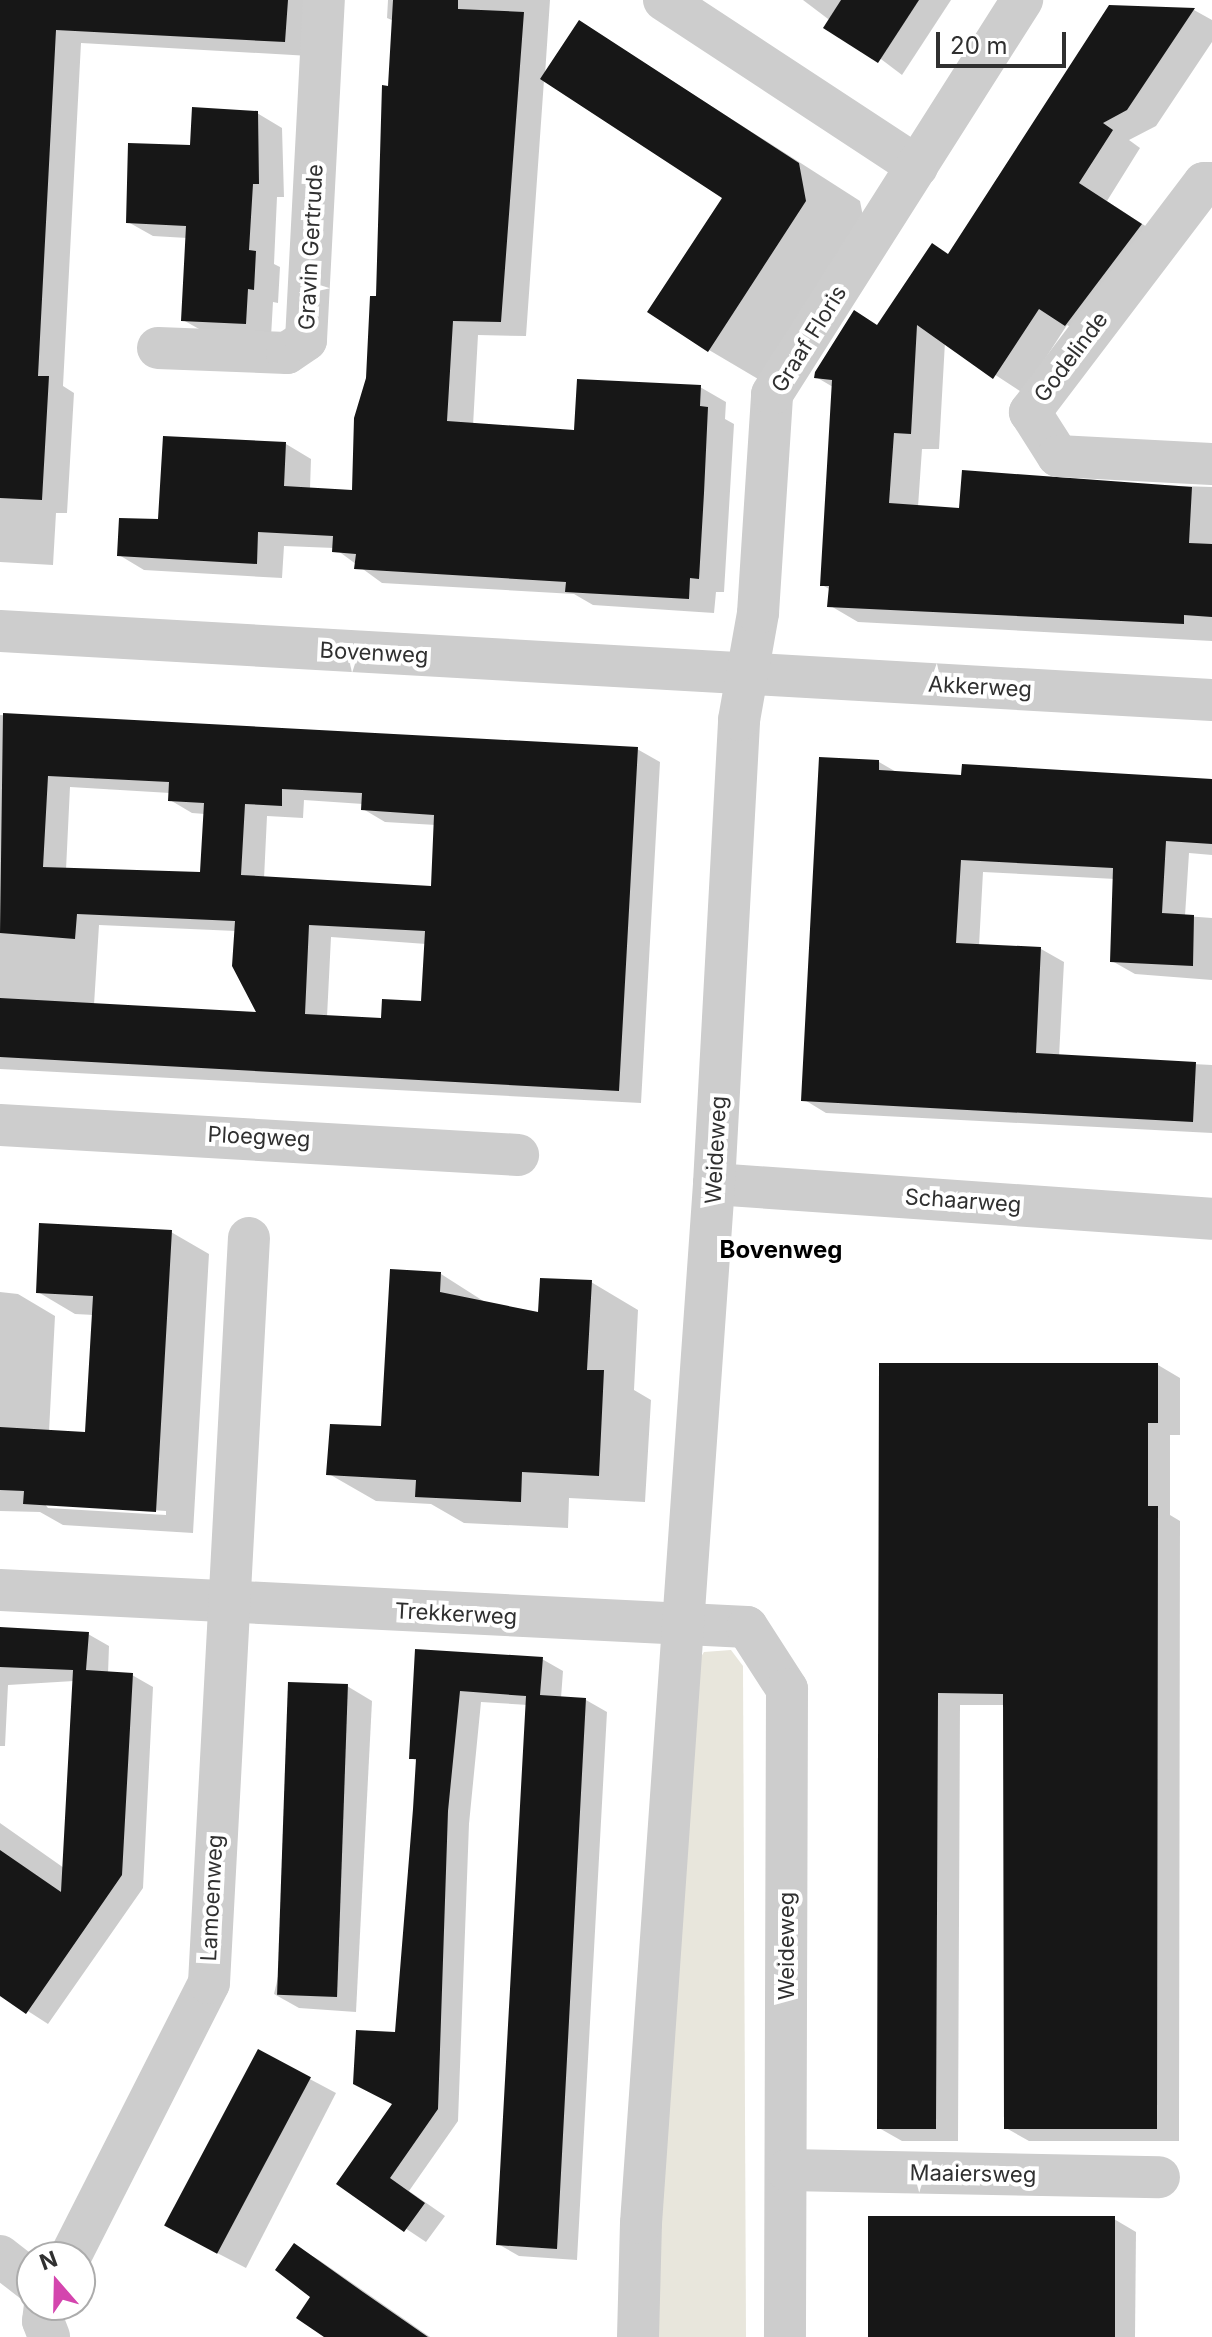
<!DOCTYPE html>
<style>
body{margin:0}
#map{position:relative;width:1212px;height:2337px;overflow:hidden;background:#fff;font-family:Inter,sans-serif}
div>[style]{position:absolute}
.green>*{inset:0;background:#e8e6dc}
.shadow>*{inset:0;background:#0003}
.building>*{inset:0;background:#171717;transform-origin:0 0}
.minor>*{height:42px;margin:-21px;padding:0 21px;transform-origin:21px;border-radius:21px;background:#cdcdcd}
span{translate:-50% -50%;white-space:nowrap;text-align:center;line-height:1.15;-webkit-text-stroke:8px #fff;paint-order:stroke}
.street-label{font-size:22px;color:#303030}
.neighbourhood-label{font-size:24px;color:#000;font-weight:700}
.north{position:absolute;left:16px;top:2241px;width:80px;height:80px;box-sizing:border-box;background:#fff;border:2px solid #acacac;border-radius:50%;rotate:340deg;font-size:22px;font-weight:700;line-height:32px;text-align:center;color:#303030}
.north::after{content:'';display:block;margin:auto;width:28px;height:36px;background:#d445ae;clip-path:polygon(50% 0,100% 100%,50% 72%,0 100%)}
.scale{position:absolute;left:936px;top:32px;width:130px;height:36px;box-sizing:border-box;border:4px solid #303030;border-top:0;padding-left:10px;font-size:24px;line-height:28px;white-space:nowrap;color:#303030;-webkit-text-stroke:6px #fff;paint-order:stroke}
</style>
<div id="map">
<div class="green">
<i style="clip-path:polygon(731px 1650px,743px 1666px,746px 2337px,650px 2337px,698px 1662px,704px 1652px)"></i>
</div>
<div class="shadow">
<i style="clip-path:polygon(0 0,313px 0,310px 56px,81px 43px,63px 386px,74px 393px,67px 513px,56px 513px,53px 565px,0 562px)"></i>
<i style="clip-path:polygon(388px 0,550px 0,545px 75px,580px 22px,860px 201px,867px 237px,770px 386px,709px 350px,724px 198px,544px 80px,526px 336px,478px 335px,473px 426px,576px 432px,700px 387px,726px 402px,725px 419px,734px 424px,724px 592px,716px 592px,714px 613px,593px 605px,574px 594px,382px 583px,334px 548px,284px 546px,282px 578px,144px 570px,119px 555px,160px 521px,286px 444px,311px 459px,310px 489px,354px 492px,378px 298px,394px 21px,387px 18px)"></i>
<i style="clip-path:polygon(803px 0,951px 0,902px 75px)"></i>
<i style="clip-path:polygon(1110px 7px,1194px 10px,1212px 20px,1212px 42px,1156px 126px,1129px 140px,1140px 148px,1107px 201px,1170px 242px,1095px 341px,1067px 325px,1023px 393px,945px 342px,939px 449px,922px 449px,918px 507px,961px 510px,1056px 482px,1212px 487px,1212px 641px,858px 622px,829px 605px,831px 590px,822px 585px,833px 387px,816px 377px,879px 327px,949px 255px)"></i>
<i style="clip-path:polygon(257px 113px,282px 128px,284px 197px,277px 197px,274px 264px,280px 267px,278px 303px,273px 302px,271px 337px,208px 334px,183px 320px,187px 238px,153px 236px,128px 222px,192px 147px)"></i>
<i style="clip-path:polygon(evenodd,0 715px,637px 749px,660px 762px,641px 1103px,0 1069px,0 715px,70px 787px,170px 793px,170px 800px,192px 813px,205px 814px,202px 874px,66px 870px,70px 787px,0 715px,304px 800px,363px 804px,363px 809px,385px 822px,436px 825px,433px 888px,264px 879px,267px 816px,303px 818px,304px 800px,0 715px,99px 925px,236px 931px,260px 1014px,94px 1005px,99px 925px,0 715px,331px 937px,426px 944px,423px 1003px,382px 1020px,327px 1017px,331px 937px)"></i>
<i style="clip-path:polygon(879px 762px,898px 773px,963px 778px,1212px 780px,1212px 855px,1189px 853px,1185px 916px,1212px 918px,1212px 980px,1135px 974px,1112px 961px,1115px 879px,983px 872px,979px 946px,1041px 949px,1064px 962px,1059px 1057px,1212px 1065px,1212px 1133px,826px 1113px,803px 1099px)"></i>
<i style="clip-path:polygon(evenodd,171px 1232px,209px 1254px,193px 1533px,63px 1525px,40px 1512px,0 1511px,0 1292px,18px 1294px,55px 1316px,49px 1432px,87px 1435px,94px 1315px,75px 1314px,38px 1292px,171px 1232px,44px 1503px,166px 1511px,166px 1515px,48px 1508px,44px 1503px)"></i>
<i style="clip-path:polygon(441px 1274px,488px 1304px,540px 1315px,591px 1282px,638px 1310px,634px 1390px,651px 1400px,645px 1502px,569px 1498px,568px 1528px,464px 1523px,431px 1504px,376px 1501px,329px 1474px,383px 1428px)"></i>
<i style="clip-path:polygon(881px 1365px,1158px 1365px,1180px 1378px,1180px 1435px,1170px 1435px,1170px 1515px,1180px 1521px,1179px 2141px,1029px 2141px,1006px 2128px,1006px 1705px,960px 1705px,958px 2141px,902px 2141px,879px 2128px)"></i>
<i style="clip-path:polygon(0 1629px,88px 1634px,109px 1646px,108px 1674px,132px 1675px,153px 1687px,143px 1888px,48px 2024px,0 1993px,0 1823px,64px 1868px,74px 1681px,8px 1685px,5px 1746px,0 1746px)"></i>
<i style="clip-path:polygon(417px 1651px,542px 1659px,563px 1671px,561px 1698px,586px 1700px,607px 1712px,577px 2260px,519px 2256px,498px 2244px,528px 1705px,481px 1702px,469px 1824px,458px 2121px,409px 2191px,445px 2216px,426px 2242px,339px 2184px,394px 2105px,417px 1761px,411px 1758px)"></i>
<i style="clip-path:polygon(347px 1686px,372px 1701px,356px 2012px,299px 2008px,274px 1994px)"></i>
<i style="clip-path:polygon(259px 2052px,336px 2093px,246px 2268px,196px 2242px)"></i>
<i style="clip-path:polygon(1114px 2219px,1136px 2232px,1135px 2337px,1002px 2337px)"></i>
<i style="clip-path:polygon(295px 2246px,319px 2260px,430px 2337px,327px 2337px)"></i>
</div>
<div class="building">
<i style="clip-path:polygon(0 0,288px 0,285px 42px,56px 30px,38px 376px,49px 376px,42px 500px,0 498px)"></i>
<i style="clip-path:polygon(393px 0,458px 0,458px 9px,524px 12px,501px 322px,453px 321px,447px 421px,574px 430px,577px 379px,701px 385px,700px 406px,708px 407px,704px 493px,699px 579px,690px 578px,689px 599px,565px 592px,566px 582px,354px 569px,356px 554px,332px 552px,333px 536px,258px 532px,257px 564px,117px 556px,119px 518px,158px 519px,163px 436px,286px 442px,284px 486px,352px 490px,354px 418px,366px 378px,370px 296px,376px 296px,382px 85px,388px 86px)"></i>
<i style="clip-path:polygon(841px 0,919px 0,878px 63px,823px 28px)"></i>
<i style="clip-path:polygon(1109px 5px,1195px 8px,1127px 110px,1103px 123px,1113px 130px,1079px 183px,1142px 224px,1065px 326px,1039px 309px,993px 379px,917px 325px,911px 434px,894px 433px,889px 503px,959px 508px,962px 470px,1192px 487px,1189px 543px,1212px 544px,1212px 617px,1184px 615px,1184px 624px,827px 607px,829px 586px,820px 586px,832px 380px,814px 378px,815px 372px,854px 310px,877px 325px,932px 243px,948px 254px)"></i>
<i style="clip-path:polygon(579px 20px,799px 163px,806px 201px,708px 352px,647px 312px,722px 198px,540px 79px)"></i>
<i style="clip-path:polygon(192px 107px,258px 111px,259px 184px,253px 184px,249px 250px,256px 251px,254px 290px,248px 289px,246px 324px,181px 321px,186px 226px,126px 223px,128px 143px,190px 145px)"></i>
<i style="clip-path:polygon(evenodd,3px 713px,638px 747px,619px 1091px,0 1057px,0 998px,256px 1012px,232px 966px,235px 921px,77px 914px,75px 939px,0 933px,3px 713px,48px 776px,169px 782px,168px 801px,204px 803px,200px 872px,43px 867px,48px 776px,3px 713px,282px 789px,362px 793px,361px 810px,434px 815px,431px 886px,241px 875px,245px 804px,282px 806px,282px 789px,3px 713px,309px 925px,425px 931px,421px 1001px,382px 999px,381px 1018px,305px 1014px,309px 925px)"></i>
<i style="clip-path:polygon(819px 757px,879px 760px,879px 770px,961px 775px,962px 764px,1212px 779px,1212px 844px,1166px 841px,1162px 913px,1194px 915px,1193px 966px,1110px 962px,1113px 868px,961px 860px,956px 943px,1041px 947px,1036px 1053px,1196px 1062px,1193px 1122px,801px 1101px)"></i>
<i style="clip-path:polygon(39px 1223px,172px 1230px,156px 1512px,23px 1504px,24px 1491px,0 1490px,0 1427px,85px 1432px,93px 1296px,36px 1293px)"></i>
<i style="clip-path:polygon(390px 1269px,441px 1272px,440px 1292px,538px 1312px,540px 1278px,592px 1280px,587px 1370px,604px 1370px,599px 1476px,522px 1472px,521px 1502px,415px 1497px,416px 1480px,326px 1475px,330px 1424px,381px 1426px)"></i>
<i style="clip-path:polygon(879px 1363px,1158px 1363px,1158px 1423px,1148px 1423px,1148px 1506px,1158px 1506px,1157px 2129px,1004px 2129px,1003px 1694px,938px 1693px,936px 2129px,877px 2129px)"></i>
<i style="clip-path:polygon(0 1627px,89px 1632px,86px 1670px,133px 1673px,122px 1875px,26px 2014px,0 1996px,0 1850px,61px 1892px,73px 1670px,0 1667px)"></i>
<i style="clip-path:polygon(415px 1649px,543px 1657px,540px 1695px,586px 1698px,557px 2249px,496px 2245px,526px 1696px,460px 1691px,448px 1811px,438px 2109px,390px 2178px,425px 2203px,404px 2232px,336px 2184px,392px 2104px,353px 2084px,356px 2030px,395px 2032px,413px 1809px,416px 1759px,409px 1759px)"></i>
<i style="left:288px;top:1682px;width:60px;height:313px;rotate:2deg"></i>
<i style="left:258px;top:2049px;width:60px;height:200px;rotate:28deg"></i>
<i style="left:868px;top:2216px;width:247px;height:121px"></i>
<i style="clip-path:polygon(294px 2243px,363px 2292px,428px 2337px,324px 2337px,296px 2318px,310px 2297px,275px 2270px)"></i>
</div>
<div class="minor">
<i style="left:664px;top:0;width:303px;rotate:33.3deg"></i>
<i style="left:1212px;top:183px;width:8px;rotate:180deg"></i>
<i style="left:1204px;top:183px;width:288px;rotate:127.2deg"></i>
<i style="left:1030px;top:412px;width:52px;rotate:57.5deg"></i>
<i style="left:1058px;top:456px;width:154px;rotate:3deg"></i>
<i style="left:158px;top:348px;width:129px;rotate:2.2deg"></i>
<i style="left:287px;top:353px;width:23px;rotate:-34deg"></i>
<i style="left:306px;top:340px;width:340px;rotate:-87deg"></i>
<i style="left:0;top:631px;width:1214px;rotate:3.26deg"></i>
<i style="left:0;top:1125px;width:519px;rotate:3.31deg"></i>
<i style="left:714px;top:1184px;width:499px;rotate:4deg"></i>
<i style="left:0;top:1590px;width:748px;rotate:2.84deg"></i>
<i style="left:747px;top:1627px;width:74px;rotate:57.2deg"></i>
<i style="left:787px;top:1689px;width:648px;rotate:90.18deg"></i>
<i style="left:787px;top:2170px;width:372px;rotate:1.1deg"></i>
<i style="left:0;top:2256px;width:41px;rotate:38deg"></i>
<i style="left:70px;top:2257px;width:307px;rotate:-63.1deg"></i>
<i style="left:209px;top:1983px;width:746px;rotate:-86.93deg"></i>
<i style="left:45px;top:2305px;width:16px;rotate:97deg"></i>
<i style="left:43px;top:2321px;width:17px;rotate:69deg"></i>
<i style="left:638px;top:2337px;width:114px;rotate:-88.5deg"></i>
<i style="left:641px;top:2223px;width:1042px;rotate:-85.98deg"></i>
<i style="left:714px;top:1184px;width:465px;rotate:-86.9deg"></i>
<i style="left:739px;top:720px;width:109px;rotate:-79.9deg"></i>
<i style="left:758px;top:613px;width:219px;rotate:-86.3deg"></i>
<i style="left:772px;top:394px;width:467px;rotate:-57.6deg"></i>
</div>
<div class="street-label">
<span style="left:311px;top:247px;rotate:-87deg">Gravin Gertrude</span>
<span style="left:809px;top:339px;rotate:-58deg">Graaf Floris</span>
<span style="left:1071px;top:357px;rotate:-53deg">Godelinde</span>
<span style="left:374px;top:653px;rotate:3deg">Bovenweg</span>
<span style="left:980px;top:687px;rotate:3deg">Akkerweg</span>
<span style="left:259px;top:1137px;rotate:3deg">Ploegweg</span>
<span style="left:716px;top:1150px;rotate:-87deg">Weideweg</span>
<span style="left:963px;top:1201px;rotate:4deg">Schaarweg</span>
<span style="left:456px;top:1614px;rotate:3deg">Trekkerweg</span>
<span style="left:212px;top:1898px;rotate:-87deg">Lamoenweg</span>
<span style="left:787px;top:1946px;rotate:-90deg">Weideweg</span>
<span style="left:973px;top:2174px;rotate:1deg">Maaiersweg</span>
</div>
<div class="neighbourhood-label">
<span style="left:781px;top:1250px">Bovenweg</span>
</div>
<div class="north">N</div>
<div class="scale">20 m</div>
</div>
